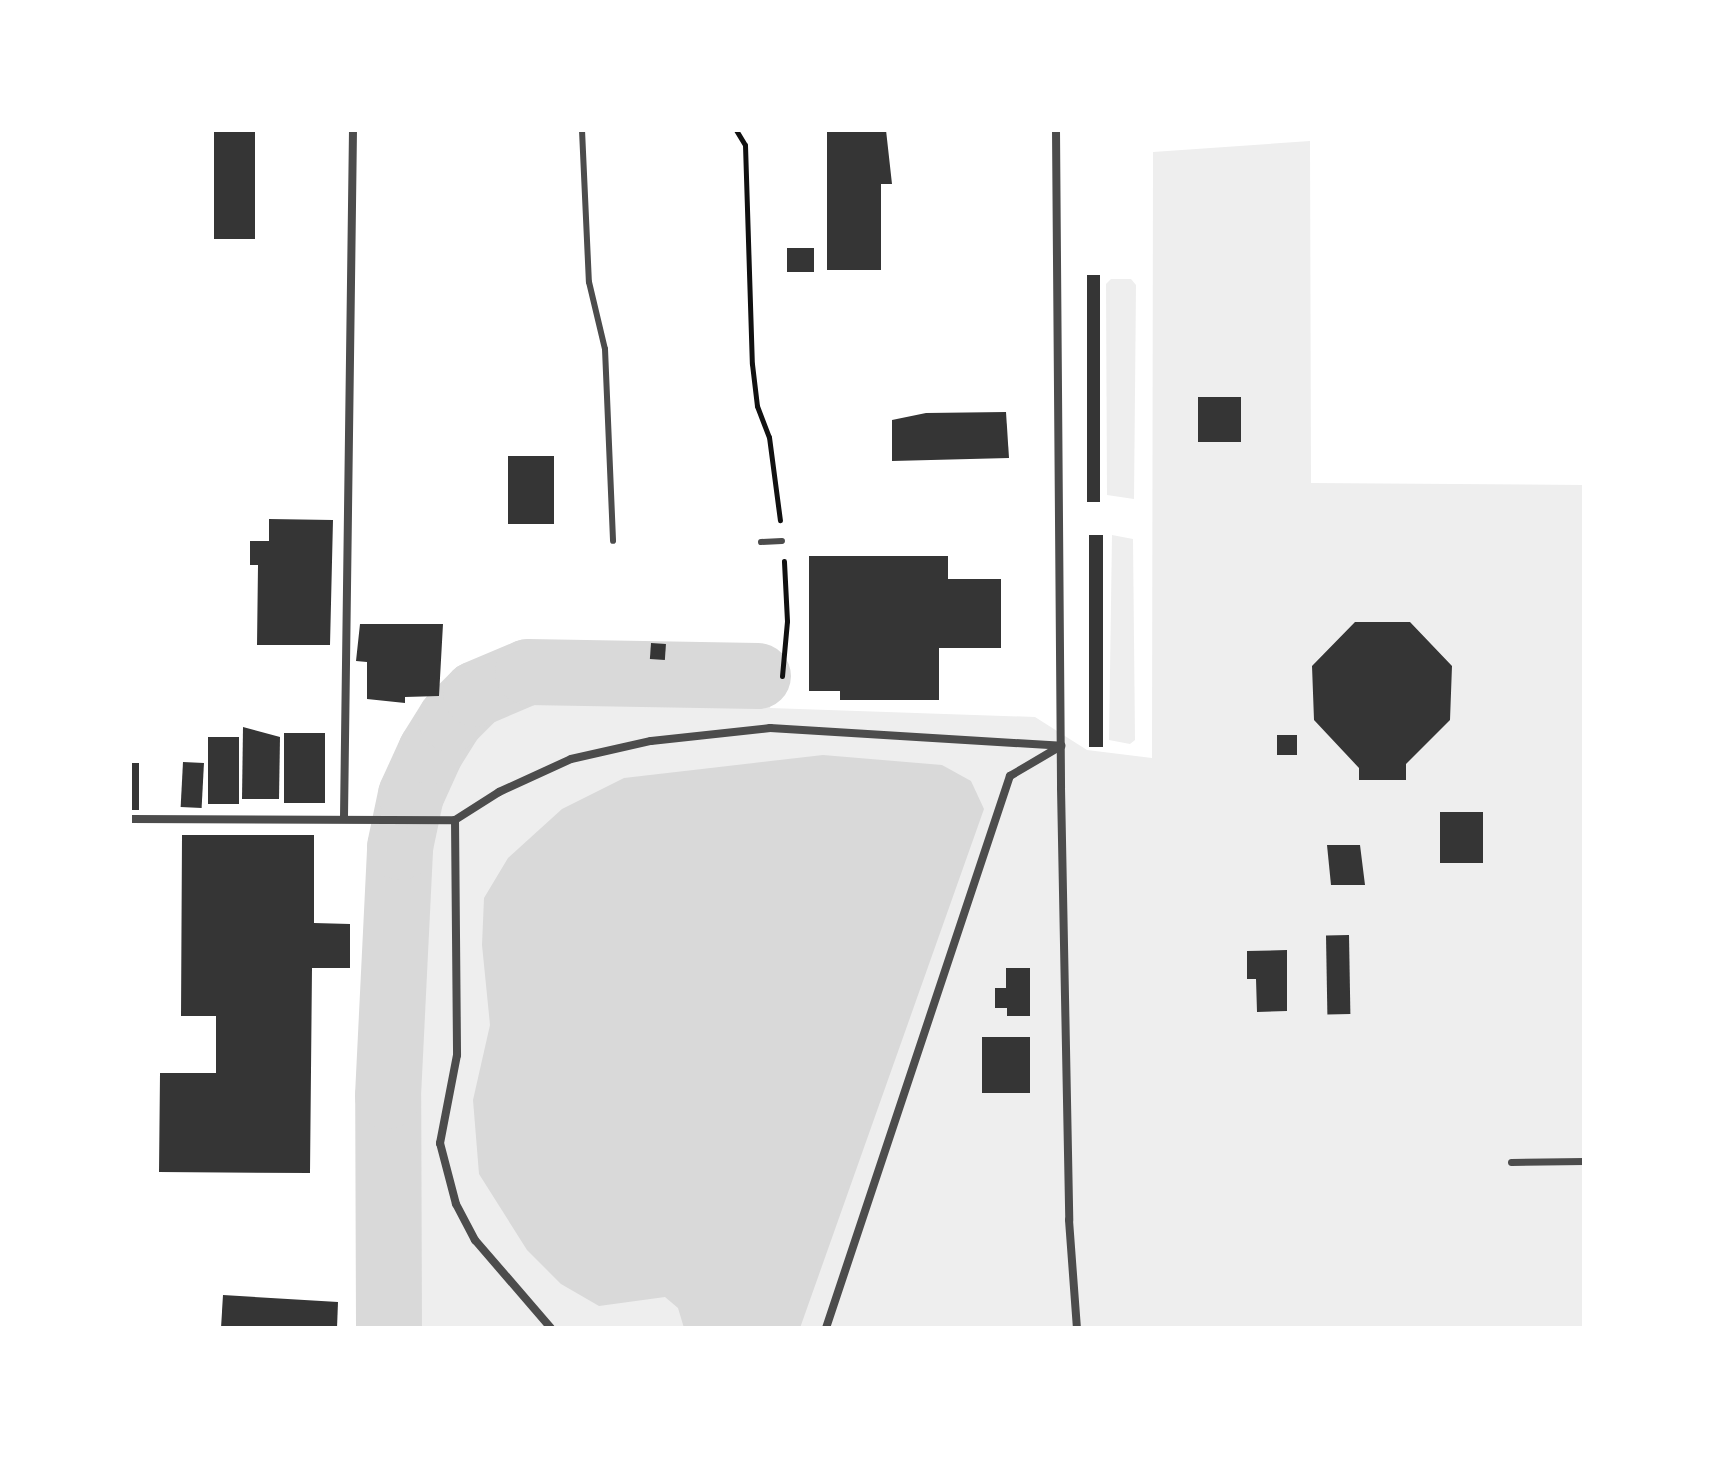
<!DOCTYPE html>
<style>
body{margin:0}
#map{position:relative;width:1714px;height:1458px;overflow:hidden;background:#fff;font-family:Inter,sans-serif}
div>[style]{position:absolute}
.green>*{inset:0;background:#eee}
.water>*{inset:0;background:#d9d9d9}
.river>*{height:66px;margin:-33px;padding:0 33px;transform-origin:33px;border-radius:33px;background:#d9d9d9}
.building>*{inset:0;background:#353535;transform-origin:0 0}
.path>*{height:5px;margin:-2.5px;padding:0 2.5px;transform-origin:2.5px;border-radius:2.5px;background:#111}
.service>*{height:6px;margin:-3px;padding:0 3px;transform-origin:3px;border-radius:3px;background:#4c4c4c}
.pedestrian>*{height:7px;margin:-3.5px;padding:0 3.5px;transform-origin:3.5px;border-radius:3.5px;background:#4c4c4c}
.minor>*{height:8px;margin:-4px;padding:0 4px;transform-origin:4px;border-radius:4px;background:#4c4c4c}
span{translate:-50% -50%;white-space:nowrap;text-align:center;line-height:1.15;-webkit-text-stroke:6px #fff;paint-order:stroke}
.frame{position:absolute;inset:0;border:132px solid #fff;pointer-events:none}
</style>
<div id="map">
<div class="green">
<i style="clip-path:polygon(1310px 141px,1311px 483px,1584px 485px,1584px 1328px,367px 1328px,390px 831px,429px 737px,455px 705px,507px 669px,533px 664px,776px 667px,770px 708px,1035px 717px,1087px 750px,1152px 758px,1153px 152px)"></i>
<i style="clip-path:polygon(1111px 279px,1131px 279px,1136px 285px,1134px 499px,1107px 495px,1106px 284px)"></i>
<i style="clip-path:polygon(1112px 535px,1133px 539px,1135px 740px,1130px 744px,1109px 740px)"></i>
</div>
<div class="water">
<i style="clip-path:polygon(823px 755px,942px 765px,971px 781px,984px 809px,800px 1328px,684px 1328px,678px 1308px,665px 1297px,599px 1306px,561px 1284px,527px 1250px,479px 1174px,473px 1100px,490px 1025px,482px 945px,484px 898px,508px 858px,562px 809px,624px 778px)"></i>
</div>
<div class="river">
<i style="left:389px;top:1328px;width:232px;rotate:-90.2deg"></i>
<i style="left:388px;top:1096px;width:249px;rotate:-87.2deg"></i>
<i style="left:400px;top:847px;width:53px;rotate:-78.1deg"></i>
<i style="left:411px;top:795px;width:48px;rotate:-65.6deg"></i>
<i style="left:431px;top:751px;width:38px;rotate:-58deg"></i>
<i style="left:451px;top:719px;width:35px;rotate:-45deg"></i>
<i style="left:476px;top:694px;width:56px;rotate:-22.9deg"></i>
<i style="left:528px;top:672px;width:230px;rotate:1deg"></i>
</div>
<div class="building">
<i style="left:214px;top:130px;width:41px;height:109px"></i>
<i style="clip-path:polygon(827px 130px,886px 130px,892px 184px,881px 184px,881px 270px,827px 270px)"></i>
<i style="left:787px;top:248px;width:27px;height:24px"></i>
<i style="left:1087px;top:275px;width:13px;height:227px"></i>
<i style="left:1198px;top:397px;width:43px;height:45px"></i>
<i style="clip-path:polygon(1006px 412px,1009px 458px,892px 461px,892px 420px,926px 413px)"></i>
<i style="left:508px;top:456px;width:46px;height:68px"></i>
<i style="clip-path:polygon(269px 519px,333px 520px,330px 645px,257px 645px,258px 565px,250px 565px,250px 541px,269px 541px)"></i>
<i style="left:1089px;top:535px;width:14px;height:212px"></i>
<i style="clip-path:polygon(809px 556px,948px 556px,948px 579px,1001px 579px,1001px 648px,939px 648px,939px 700px,840px 700px,840px 691px,809px 691px)"></i>
<i style="clip-path:polygon(1355px 622px,1410px 622px,1452px 666px,1450px 720px,1406px 764px,1406px 780px,1359px 780px,1359px 768px,1314px 720px,1312px 666px)"></i>
<i style="clip-path:polygon(360px 624px,443px 624px,439px 696px,405px 697px,405px 703px,367px 699px,367px 662px,356px 661px)"></i>
<i style="left:651px;top:643px;width:15px;height:16px;rotate:4deg"></i>
<i style="clip-path:polygon(243px 727px,280px 737px,279px 799px,242px 799px)"></i>
<i style="left:284px;top:733px;width:41px;height:70px"></i>
<i style="left:1277px;top:735px;width:20px;height:20px"></i>
<i style="left:208px;top:737px;width:31px;height:67px"></i>
<i style="left:183px;top:762px;width:21px;height:45px;rotate:3deg"></i>
<i style="left:130px;top:763px;width:9px;height:47px"></i>
<i style="left:1440px;top:812px;width:43px;height:51px"></i>
<i style="clip-path:polygon(182px 835px,314px 835px,314px 923px,350px 924px,350px 968px,312px 968px,310px 1173px,159px 1172px,160px 1073px,216px 1073px,216px 1016px,181px 1016px)"></i>
<i style="clip-path:polygon(1327px 845px,1360px 845px,1365px 885px,1331px 885px)"></i>
<i style="left:1349px;top:935px;width:79px;height:23px;rotate:89deg"></i>
<i style="clip-path:polygon(1287px 950px,1287px 1011px,1257px 1012px,1256px 979px,1247px 979px,1247px 951px)"></i>
<i style="clip-path:polygon(1006px 968px,1030px 968px,1030px 1016px,1007px 1016px,1007px 1008px,995px 1008px,995px 988px,1006px 988px)"></i>
<i style="left:982px;top:1037px;width:48px;height:56px"></i>
<i style="clip-path:polygon(223px 1295px,338px 1302px,337px 1328px,221px 1328px)"></i>
</div>
<div class="path">
<i style="left:736px;top:130px;width:17px;rotate:59deg"></i>
<i style="left:745px;top:145px;width:219px;rotate:88.2deg"></i>
<i style="left:752px;top:364px;width:42px;rotate:83.2deg"></i>
<i style="left:757px;top:406px;width:33px;rotate:69deg"></i>
<i style="left:769px;top:437px;width:84px;rotate:82.5deg"></i>
<i style="left:782px;top:676px;width:55px;rotate:-84.8deg"></i>
<i style="left:787px;top:621px;width:60px;rotate:-92.9deg"></i>
</div>
<div class="service">
<i style="left:582px;top:130px;width:152px;rotate:87.4deg"></i>
<i style="left:589px;top:282px;width:69px;rotate:76.6deg"></i>
<i style="left:605px;top:349px;width:192px;rotate:87.6deg"></i>
<i style="left:761px;top:542px;width:21px;rotate:-3deg"></i>
</div>
<div class="pedestrian">
<i style="left:1511px;top:1162px;width:73px;rotate:-0.8deg"></i>
</div>
<div class="minor">
<i style="left:1056px;top:130px;width:658px;rotate:89.56deg"></i>
<i style="left:1061px;top:788px;width:432px;rotate:88.9deg"></i>
<i style="left:1069px;top:1220px;width:108px;rotate:85.8deg"></i>
<i style="left:344px;top:817px;width:687px;rotate:-89.25deg"></i>
<i style="left:130px;top:819px;width:325px;rotate:0.2deg"></i>
<i style="left:455px;top:820px;width:52px;rotate:-32.5deg"></i>
<i style="left:499px;top:792px;width:79px;rotate:-24.6deg"></i>
<i style="left:571px;top:759px;width:82px;rotate:-12.7deg"></i>
<i style="left:651px;top:741px;width:120px;rotate:-6.2deg"></i>
<i style="left:770px;top:728px;width:292px;rotate:3.5deg"></i>
<i style="left:455px;top:820px;width:235px;rotate:89.5deg"></i>
<i style="left:457px;top:1055px;width:90px;rotate:100.9deg"></i>
<i style="left:440px;top:1143px;width:63px;rotate:75.3deg"></i>
<i style="left:456px;top:1204px;width:41px;rotate:62.2deg"></i>
<i style="left:475px;top:1240px;width:116px;rotate:49.2deg"></i>
<i style="left:826px;top:1328px;width:582px;rotate:-71.57deg"></i>
<i style="left:1010px;top:776px;width:59px;rotate:-30.5deg"></i>
</div>
<div class="frame"></div>
</div>
